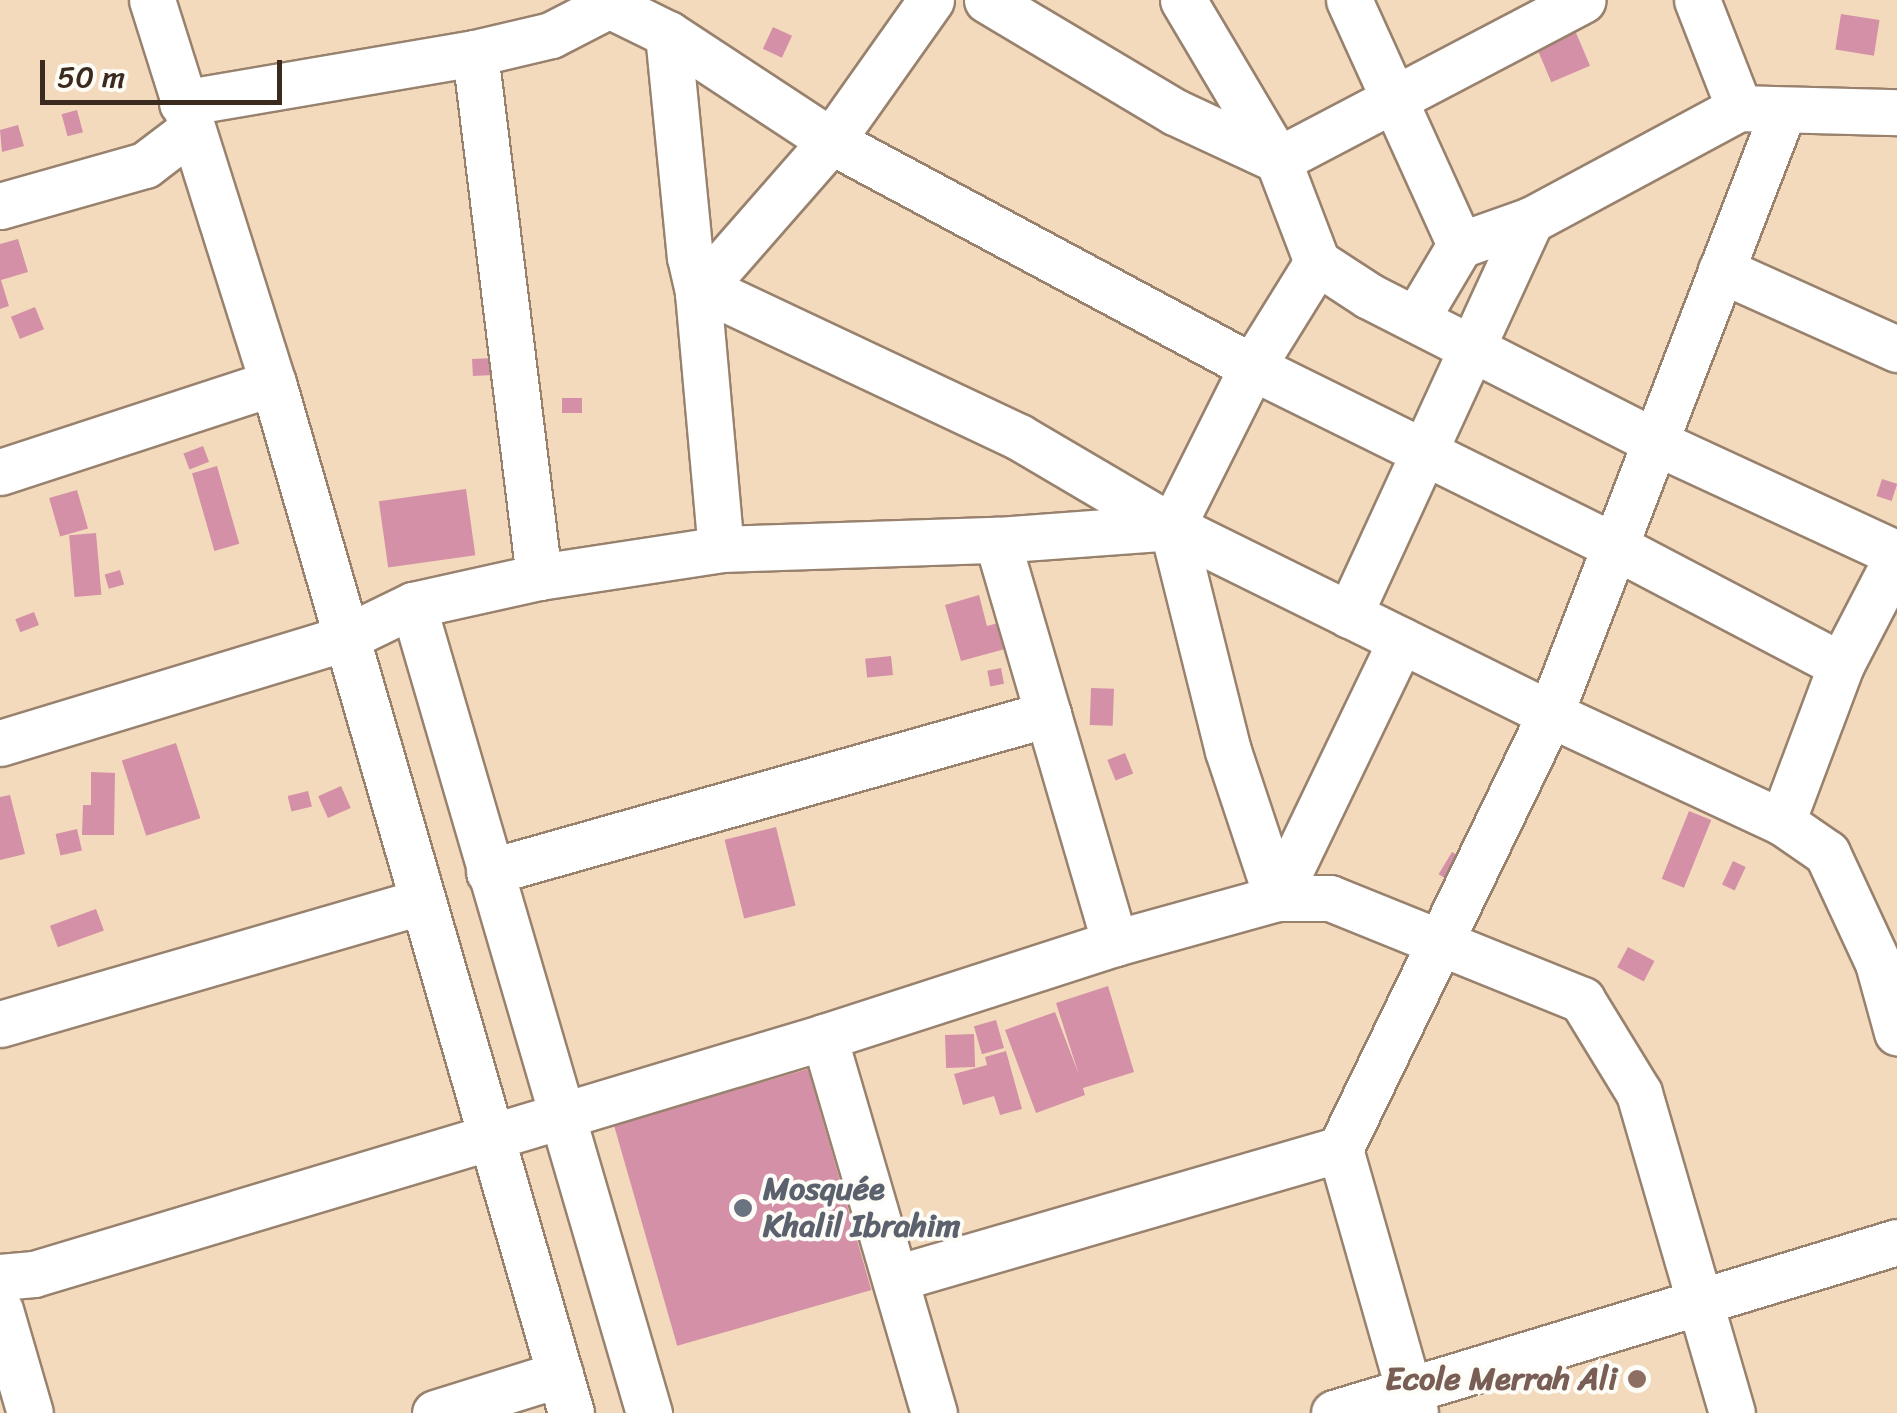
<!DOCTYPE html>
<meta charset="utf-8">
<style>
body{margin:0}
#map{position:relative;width:1897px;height:1413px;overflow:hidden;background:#f4dabd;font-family:Sriracha,sans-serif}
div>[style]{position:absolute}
.building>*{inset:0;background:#d390a6;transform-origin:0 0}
.roads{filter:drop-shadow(2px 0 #98826e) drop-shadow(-2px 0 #98826e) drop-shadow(0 2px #98826e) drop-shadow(0 -2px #98826e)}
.minor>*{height:45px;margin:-22.5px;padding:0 22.5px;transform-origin:22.5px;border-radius:22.5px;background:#fff}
.dots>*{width:28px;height:28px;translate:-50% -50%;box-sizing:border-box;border:5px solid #fdfcf7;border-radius:50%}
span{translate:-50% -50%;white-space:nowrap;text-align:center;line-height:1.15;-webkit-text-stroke:8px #fdfcf7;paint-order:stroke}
.worship-label{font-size:32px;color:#5b616d;font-weight:700}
.left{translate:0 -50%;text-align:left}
.education-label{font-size:32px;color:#785e54;font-weight:700}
.right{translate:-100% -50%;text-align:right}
.scale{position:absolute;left:40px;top:60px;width:242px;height:45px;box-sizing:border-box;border:5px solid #3b2a1e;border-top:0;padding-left:12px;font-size:30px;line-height:35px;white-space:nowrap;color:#3b2a1e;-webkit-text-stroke:8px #fdfcf7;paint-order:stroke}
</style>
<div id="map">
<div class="building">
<i style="left:1841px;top:14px;width:39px;height:36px;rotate:9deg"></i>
<i style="left:773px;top:27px;width:21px;height:24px;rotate:25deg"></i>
<i style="left:1574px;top:28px;width:41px;height:42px;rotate:67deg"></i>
<i style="left:77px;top:110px;width:23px;height:16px;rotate:75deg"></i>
<i style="clip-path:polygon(18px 125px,24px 146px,2px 152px,0 130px)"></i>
<i style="clip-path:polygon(18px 239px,28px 272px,1px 280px,9px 306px,0 309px,0 244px)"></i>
<i style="left:35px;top:307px;width:24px;height:26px;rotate:68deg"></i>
<i style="left:493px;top:358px;width:17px;height:21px;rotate:87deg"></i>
<i style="left:562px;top:398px;width:20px;height:15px"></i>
<i style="left:203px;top:446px;width:17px;height:21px;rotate:69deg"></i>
<i style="left:217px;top:466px;width:81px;height:26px;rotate:74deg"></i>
<i style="left:1882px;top:479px;width:16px;height:18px;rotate:18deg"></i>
<i style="left:466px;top:489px;width:67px;height:88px;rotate:82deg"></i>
<i style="left:77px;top:490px;width:40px;height:29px;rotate:74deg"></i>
<i style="left:96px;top:533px;width:62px;height:27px;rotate:85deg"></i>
<i style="left:120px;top:570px;width:15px;height:16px;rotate:74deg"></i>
<i style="clip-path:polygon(979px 595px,987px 626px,1024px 616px,1031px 642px,961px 661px,945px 605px)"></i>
<i style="left:34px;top:612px;width:14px;height:20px;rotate:69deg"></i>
<i style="left:891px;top:656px;width:19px;height:26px;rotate:84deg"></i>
<i style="left:1001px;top:668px;width:16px;height:14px;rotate:79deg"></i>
<i style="left:1091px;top:688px;width:23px;height:37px;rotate:2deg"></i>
<i style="left:176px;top:743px;width:79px;height:57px;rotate:72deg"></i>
<i style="left:1125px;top:753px;width:22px;height:19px;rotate:68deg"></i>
<i style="clip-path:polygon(91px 772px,115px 773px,114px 835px,82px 835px,83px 805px,91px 805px)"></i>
<i style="left:341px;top:786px;width:24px;height:25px;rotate:66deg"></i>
<i style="left:308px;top:791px;width:16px;height:21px;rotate:76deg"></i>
<i style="clip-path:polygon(10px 795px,25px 854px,0 860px,0 797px)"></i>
<i style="left:1689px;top:811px;width:24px;height:73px;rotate:22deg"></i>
<i style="left:776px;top:827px;width:81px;height:53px;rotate:76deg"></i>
<i style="left:77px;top:829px;width:22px;height:22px;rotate:77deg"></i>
<i style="left:1452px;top:852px;width:23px;height:26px;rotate:31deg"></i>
<i style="left:1733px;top:861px;width:14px;height:26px;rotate:25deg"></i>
<i style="left:96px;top:909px;width:23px;height:49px;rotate:70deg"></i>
<i style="left:1628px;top:947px;width:30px;height:23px;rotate:28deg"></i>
<i style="clip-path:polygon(1108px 986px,1134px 1072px,1083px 1088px,1085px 1095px,1036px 1113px,1005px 1030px,1055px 1012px,1079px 1075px,1056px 1003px)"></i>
<i style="left:996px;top:1020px;width:29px;height:23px;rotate:74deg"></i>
<i style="left:974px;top:1034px;width:33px;height:29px;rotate:88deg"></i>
<i style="clip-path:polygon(1006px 1051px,1022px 1109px,1000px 1115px,994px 1096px,963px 1105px,954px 1074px,987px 1065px,985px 1057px)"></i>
<i style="left:808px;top:1069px;width:230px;height:202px;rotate:74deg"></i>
</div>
<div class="roads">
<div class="minor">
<i style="left:152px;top:0;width:402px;rotate:72.5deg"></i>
<i style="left:273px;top:383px;width:1072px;rotate:73.86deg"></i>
<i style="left:931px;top:0;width:173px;rotate:125.3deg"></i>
<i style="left:831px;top:141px;width:202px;rotate:131.2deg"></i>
<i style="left:698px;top:293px;width:29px;rotate:12deg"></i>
<i style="left:726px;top:299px;width:324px;rotate:25.2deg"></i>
<i style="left:1019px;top:437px;width:178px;rotate:30.5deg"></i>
<i style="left:1172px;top:527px;width:422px;rotate:26.3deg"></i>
<i style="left:1550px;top:714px;width:256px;rotate:25deg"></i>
<i style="left:1782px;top:822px;width:55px;rotate:34.6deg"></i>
<i style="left:1827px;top:853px;width:121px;rotate:65.1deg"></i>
<i style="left:1878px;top:963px;width:72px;rotate:74.6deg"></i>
<i style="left:987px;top:0;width:219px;rotate:30.8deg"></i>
<i style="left:1175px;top:112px;width:114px;rotate:25deg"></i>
<i style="left:1278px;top:160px;width:344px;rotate:-27.7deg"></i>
<i style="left:1183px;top:0;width:186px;rotate:59.3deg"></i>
<i style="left:1278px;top:160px;width:109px;rotate:69.1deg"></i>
<i style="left:1317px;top:262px;width:62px;rotate:33.2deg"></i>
<i style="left:1369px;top:296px;width:319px;rotate:27deg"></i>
<i style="left:1653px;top:441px;width:269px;rotate:24.8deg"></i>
<i style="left:1349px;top:0;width:269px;rotate:65.6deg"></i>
<i style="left:1697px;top:0;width:116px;rotate:68.7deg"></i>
<i style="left:668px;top:34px;width:224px;rotate:84.4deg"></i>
<i style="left:690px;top:257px;width:37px;rotate:77deg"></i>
<i style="left:698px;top:293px;width:257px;rotate:84.9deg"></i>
<i style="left:475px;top:53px;width:528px;rotate:83.04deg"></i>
<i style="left:182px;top:103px;width:297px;rotate:-9.7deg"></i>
<i style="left:475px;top:53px;width:78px;rotate:-13.3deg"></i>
<i style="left:551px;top:35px;width:65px;rotate:-27.3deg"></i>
<i style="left:609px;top:5px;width:66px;rotate:26.2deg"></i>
<i style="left:668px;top:34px;width:195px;rotate:33.3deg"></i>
<i style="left:831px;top:141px;width:478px;rotate:28.2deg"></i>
<i style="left:1252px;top:367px;width:406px;rotate:26.3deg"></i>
<i style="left:1616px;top:547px;width:254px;rotate:27.7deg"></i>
<i style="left:0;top:206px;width:151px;rotate:-15.8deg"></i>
<i style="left:145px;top:165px;width:58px;rotate:-37.3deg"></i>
<i style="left:1721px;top:270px;width:193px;rotate:24.2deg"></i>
<i style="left:1416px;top:319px;width:86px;rotate:-59.3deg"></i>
<i style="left:1460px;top:245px;width:75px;rotate:-19.4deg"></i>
<i style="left:1531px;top:220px;width:236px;rotate:-28.3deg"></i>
<i style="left:1739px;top:108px;width:158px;rotate:1.5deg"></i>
<i style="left:0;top:472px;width:287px;rotate:-18.1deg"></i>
<i style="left:997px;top:540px;width:420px;rotate:73.7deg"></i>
<i style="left:413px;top:605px;width:842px;rotate:73.72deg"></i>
<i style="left:1349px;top:615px;width:435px;rotate:-65.3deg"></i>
<i style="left:0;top:743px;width:361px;rotate:-16.9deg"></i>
<i style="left:345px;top:638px;width:76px;rotate:-25.9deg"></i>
<i style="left:413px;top:605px;width:129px;rotate:-12.5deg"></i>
<i style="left:539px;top:577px;width:184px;rotate:-8.7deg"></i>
<i style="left:721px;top:549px;width:276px;rotate:-1.9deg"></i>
<i style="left:997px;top:540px;width:175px;rotate:-4.2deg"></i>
<i style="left:1782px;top:822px;width:168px;rotate:-69.4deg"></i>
<i style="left:1841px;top:665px;width:122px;rotate:-62.6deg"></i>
<i style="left:489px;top:872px;width:581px;rotate:-15.78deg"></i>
<i style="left:1277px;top:898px;width:155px;rotate:-108.4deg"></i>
<i style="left:1228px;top:751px;width:231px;rotate:-104deg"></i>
<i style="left:1172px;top:527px;width:179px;rotate:-63.4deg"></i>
<i style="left:1252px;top:367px;width:123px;rotate:-58.2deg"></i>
<i style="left:1277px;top:898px;width:286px;rotate:-64.3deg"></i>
<i style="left:0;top:1024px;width:438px;rotate:-16.2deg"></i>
<i style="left:824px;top:1037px;width:392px;rotate:73.7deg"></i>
<i style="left:1340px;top:1149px;width:274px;rotate:74.1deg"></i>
<i style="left:0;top:1277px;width:34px;rotate:-5deg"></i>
<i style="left:34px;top:1274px;width:825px;rotate:-16.7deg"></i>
<i style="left:824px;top:1037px;width:306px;rotate:-17.9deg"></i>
<i style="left:1115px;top:943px;width:168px;rotate:-15.5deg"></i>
<i style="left:1277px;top:898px;width:53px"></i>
<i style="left:1330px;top:898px;width:272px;rotate:22deg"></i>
<i style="left:1582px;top:1000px;width:109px;rotate:58.5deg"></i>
<i style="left:1639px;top:1093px;width:333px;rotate:73.8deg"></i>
<i style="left:896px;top:1278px;width:462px;rotate:-16.2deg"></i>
<i style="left:1340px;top:1149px;width:483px;rotate:-64.2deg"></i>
<i style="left:1550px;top:714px;width:646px;rotate:-68.87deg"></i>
<i style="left:0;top:1310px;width:107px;rotate:73.8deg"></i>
<i style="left:435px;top:1413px;width:131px;rotate:-17.3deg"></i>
<i style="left:1334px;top:1413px;width:588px;rotate:-16.9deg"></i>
</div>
</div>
<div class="dots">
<i style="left:743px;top:1208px;background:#6b7280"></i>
<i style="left:1637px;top:1379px;background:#8d6e63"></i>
</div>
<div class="worship-label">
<span class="left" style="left:763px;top:1208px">Mosquée<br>Khalil Ibrahim</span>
</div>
<div class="education-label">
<span class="right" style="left:1617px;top:1379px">Ecole Merrah Ali</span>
</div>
<div class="scale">50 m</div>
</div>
